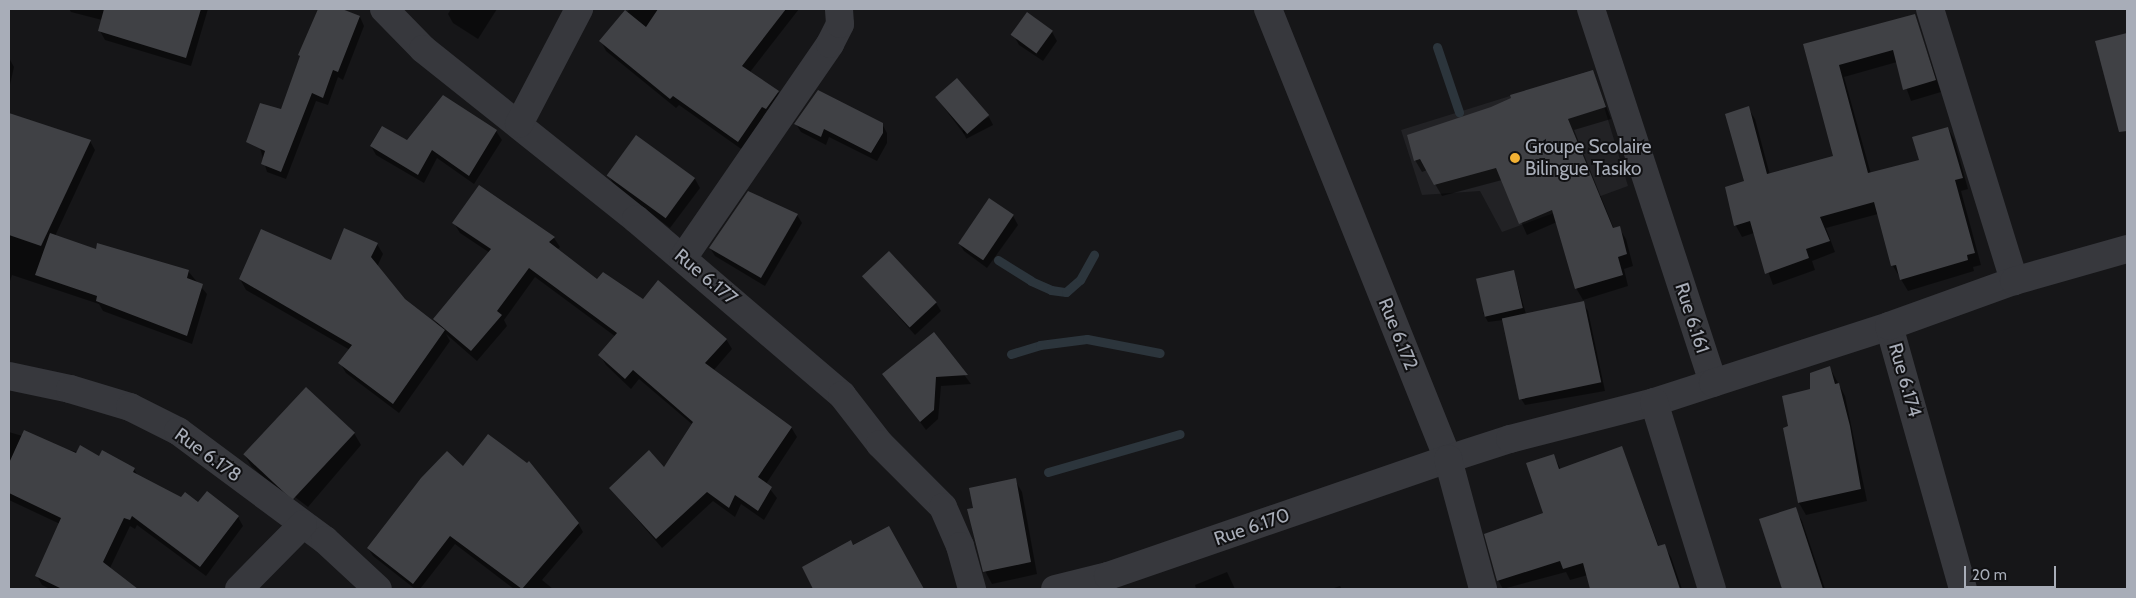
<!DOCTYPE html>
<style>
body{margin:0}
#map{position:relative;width:2136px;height:598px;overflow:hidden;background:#161618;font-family:Cabin,sans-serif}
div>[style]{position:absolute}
.built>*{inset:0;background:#222225}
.shadow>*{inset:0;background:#0007;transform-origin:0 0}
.stream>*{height:9px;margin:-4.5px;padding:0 4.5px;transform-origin:4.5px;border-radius:4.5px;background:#2c353c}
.building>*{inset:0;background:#404145;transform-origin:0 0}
.minor>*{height:28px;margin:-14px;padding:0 14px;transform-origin:14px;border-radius:14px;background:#37383d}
.dots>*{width:14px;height:14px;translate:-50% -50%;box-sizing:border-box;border:2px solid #111113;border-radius:50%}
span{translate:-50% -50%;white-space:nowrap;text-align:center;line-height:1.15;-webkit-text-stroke:4px #111113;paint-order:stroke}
.poi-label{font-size:19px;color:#a8adb8}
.left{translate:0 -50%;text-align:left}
.street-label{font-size:19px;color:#a8adb8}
.frame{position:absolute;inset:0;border:10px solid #a8adb8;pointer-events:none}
.scale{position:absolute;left:1964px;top:566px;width:92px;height:22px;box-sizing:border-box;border:2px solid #a8adb8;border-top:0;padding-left:6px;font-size:15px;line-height:18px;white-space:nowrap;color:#a8adb8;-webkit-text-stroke:4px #111113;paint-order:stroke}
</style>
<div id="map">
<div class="built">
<i style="clip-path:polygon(1593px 70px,1628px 186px,1502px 232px,1480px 191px,1422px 195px,1401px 130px)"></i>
</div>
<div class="shadow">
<i style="clip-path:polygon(69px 9px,153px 10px,208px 9px,191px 66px,105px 40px,100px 31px,102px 20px,71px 12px)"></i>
<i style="clip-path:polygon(319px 9px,339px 9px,360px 17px,364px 26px,343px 80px,338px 77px,328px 105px,316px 101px,286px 179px,267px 172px,260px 148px,281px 111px,301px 58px,299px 55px)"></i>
<i style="clip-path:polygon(451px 9px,497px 9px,478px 39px,453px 23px,448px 14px)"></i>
<i style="clip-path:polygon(630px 9px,693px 9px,711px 21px,720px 9px,799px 9px,750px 72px,778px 92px,783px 102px,744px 151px,679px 105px,676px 108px,606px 51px,601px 41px)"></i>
<i style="clip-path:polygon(1914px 15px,1941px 92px,1911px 101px,1897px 62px,1844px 77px,1871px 174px,1920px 161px,1948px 128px,1954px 139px,1968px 189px,1961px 191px,1981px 265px,1973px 267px,1974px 271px,1908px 291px,1893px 266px,1878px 214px,1826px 228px,1835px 252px,1812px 261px,1815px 270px,1773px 285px,1754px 233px,1742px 237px,1736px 226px,1726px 188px,1745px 182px,1748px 108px,1755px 119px,1770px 175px,1834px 157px,1805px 45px)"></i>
<i style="clip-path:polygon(1052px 32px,1057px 41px,1043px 61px,1019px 45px,1014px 36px)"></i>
<i style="clip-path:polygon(2124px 35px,2127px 41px,2127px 100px,2115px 103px)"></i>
<i style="clip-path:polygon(9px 58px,14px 67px,9px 89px)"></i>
<i style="clip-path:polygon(1593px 72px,1611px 119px,1574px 130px,1614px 229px,1619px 228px,1626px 239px,1633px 266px,1624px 269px,1628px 286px,1583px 300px,1576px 288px,1557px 222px,1527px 235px,1502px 180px,1442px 196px,1427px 170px,1422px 172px,1415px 160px)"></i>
<i style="clip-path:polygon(443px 97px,496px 131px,502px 140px,474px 184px,437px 158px,424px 183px,376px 155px,371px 146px,407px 142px)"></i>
<i style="clip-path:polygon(936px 97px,987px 115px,964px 134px)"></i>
<i style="left:989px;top:117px;width:9px;height:30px;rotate:63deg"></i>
<i style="clip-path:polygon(26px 120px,90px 141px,95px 150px,55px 236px,97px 251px,188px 271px,207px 294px,192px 344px,103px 311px,99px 304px,12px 275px,9px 284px,9px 172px)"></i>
<i style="clip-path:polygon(796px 124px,882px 124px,887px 133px,887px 143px,877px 161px,829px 137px,826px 145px,801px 132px)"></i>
<i style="clip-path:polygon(637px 137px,695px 179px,700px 188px,670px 228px,614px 185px,609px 176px)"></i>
<i style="clip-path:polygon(797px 215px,802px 223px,765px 286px,715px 256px,710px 248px)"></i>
<i style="clip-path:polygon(1013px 216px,1018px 225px,987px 268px,964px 251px,959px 243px)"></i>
<i style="clip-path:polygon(454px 223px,554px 238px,560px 247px,557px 250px,598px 281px,726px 339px,732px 349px,713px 371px,791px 427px,797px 437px,766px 484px,777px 498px,764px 520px,741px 504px,735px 517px,713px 501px,662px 548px,610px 488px,664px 469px,693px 425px,639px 379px,631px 389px,606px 365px,600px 355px,616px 337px,535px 277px,504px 320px,507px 326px,477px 361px,446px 334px,450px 341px,399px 413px,346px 373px,340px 363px,350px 350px,246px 290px,240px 279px,332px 262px,377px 244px,383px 254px,377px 267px,404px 300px,439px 327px,434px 319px,490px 253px,460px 233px)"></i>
<i style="clip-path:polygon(1514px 272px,1526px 314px,1583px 303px,1588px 311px,1605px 391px,1525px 405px,1520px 397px,1503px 320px,1488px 322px,1483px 313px)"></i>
<i style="clip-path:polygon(865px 279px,936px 303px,941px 311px,915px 335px)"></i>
<i style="clip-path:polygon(934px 334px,971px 384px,941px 386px,938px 419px,926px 430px,884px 374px)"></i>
<i style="clip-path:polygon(1830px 368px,1845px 396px,1867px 501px,1806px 515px,1799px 503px,1784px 428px,1790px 427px)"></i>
<i style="clip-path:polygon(9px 432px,134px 469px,138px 476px,181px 499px,238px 517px,243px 526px,206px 576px,137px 525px,135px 529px,130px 526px,110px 568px,136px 589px,50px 589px,42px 585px,37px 576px,60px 524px,9px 500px)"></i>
<i style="clip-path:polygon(354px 433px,361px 445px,308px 507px,291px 494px,287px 498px,251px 466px,244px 454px)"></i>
<i style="clip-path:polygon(1622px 448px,1659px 547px,1664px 546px,1671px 557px,1682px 589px,1592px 589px,1588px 575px,1570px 580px,1566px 572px,1503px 589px,1498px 580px,1545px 514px,1554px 456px,1561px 470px)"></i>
<i style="clip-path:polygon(463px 468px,578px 523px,583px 532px,542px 580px,553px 589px,514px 589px,455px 544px,420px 589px,415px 589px,373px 556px,368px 548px)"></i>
<i style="clip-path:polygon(1015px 480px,1022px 492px,1037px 574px,992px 584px,985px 571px,974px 509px)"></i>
<i style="clip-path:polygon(1795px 509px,1802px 521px,1825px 589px,1783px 589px,1760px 520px)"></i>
<i style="clip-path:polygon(888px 528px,923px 589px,815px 589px,803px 568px)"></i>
<i style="clip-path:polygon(1227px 572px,1235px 589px,1196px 589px,1195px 585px)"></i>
<i style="clip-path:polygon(1340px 586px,1342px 589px,1331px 589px)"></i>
</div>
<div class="stream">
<i style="left:1437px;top:47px;width:69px;rotate:71.3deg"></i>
<i style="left:998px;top:260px;width:39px;rotate:32deg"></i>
<i style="left:1031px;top:281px;width:22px;rotate:24deg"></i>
<i style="left:1051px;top:290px;width:15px;rotate:8deg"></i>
<i style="left:1066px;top:292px;width:18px;rotate:-41deg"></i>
<i style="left:1080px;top:280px;width:29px;rotate:-61deg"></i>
<i style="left:1011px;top:354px;width:30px;rotate:-17deg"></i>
<i style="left:1040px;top:345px;width:47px;rotate:-7.3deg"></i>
<i style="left:1087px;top:339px;width:74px;rotate:10.9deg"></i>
<i style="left:1048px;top:472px;width:137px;rotate:-16.1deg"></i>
</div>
<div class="building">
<i style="clip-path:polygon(104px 9px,201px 9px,186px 58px,98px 31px)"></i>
<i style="clip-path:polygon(318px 9px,342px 9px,360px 16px,338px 72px,333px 70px,323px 98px,312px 93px,281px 172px,261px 164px,265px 151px,246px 142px,260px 103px,281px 109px,300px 56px,298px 55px)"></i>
<i style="clip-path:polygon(658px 9px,786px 9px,742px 66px,779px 91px,766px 109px,762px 107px,738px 142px,673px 96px,670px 99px,599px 41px,625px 10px,646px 27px)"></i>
<i style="left:1027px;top:12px;width:32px;height:28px;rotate:36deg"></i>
<i style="clip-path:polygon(1915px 14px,1936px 80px,1903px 90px,1893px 50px,1839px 65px,1868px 173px,1919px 160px,1912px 137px,1948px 127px,1963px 178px,1955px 180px,1975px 253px,1967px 255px,1968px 260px,1900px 280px,1896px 265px,1891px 266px,1874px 202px,1820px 217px,1830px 241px,1806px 249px,1809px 258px,1765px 274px,1750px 221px,1734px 226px,1725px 187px,1744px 181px,1725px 114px,1749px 106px,1767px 174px,1833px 156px,1803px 44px)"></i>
<i style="clip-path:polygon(2127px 33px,2127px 131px,2119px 132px,2095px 41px)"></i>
<i style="clip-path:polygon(1593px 70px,1606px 107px,1568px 119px,1613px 228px,1620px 226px,1627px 254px,1618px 257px,1623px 275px,1575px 289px,1552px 210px,1519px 224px,1496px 168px,1434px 185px,1420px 159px,1414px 161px,1407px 135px,1491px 107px,1511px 98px,1510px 95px)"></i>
<i style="left:957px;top:78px;width:49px;height:29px;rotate:49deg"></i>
<i style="clip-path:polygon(818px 90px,883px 123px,883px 133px,871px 153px,824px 129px,821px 137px,794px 124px)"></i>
<i style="clip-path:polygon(443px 95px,497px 130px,469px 176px,432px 150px,418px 175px,370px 146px,382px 126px,407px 140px)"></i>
<i style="clip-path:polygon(9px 113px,91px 140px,41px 246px,9px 235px)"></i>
<i style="left:636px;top:135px;width:73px;height:50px;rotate:36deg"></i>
<i style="clip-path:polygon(479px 185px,555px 237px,549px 242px,597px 279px,603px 272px,643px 299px,658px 280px,727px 339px,705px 363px,792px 427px,758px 477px,772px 487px,758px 511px,735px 495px,729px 508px,707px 492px,656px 539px,609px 488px,649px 450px,664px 467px,693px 422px,633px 370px,625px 379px,598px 355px,617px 333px,529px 268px,497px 311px,502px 315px,471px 351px,433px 319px,491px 249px,452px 223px)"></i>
<i style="clip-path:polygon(748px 191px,798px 214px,761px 278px,709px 248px)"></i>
<i style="left:989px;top:198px;width:30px;height:55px;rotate:34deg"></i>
<i style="clip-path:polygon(344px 228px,378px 243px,371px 257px,405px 299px,445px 330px,393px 404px,338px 363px,352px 345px,239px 279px,261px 229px,331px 260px)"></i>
<i style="clip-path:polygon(50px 233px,96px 249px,97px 243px,189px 270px,187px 278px,203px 284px,187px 336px,96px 301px,97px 296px,35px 275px)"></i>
<i style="left:889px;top:251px;width:70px;height:37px;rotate:47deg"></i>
<i style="left:1514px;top:270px;width:39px;height:39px;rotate:77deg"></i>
<i style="left:1584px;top:301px;width:83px;height:84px;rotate:78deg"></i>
<i style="clip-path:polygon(934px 332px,968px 375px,936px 377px,934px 410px,920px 422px,882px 374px)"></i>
<i style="clip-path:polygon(1830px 366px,1835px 384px,1839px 383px,1850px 426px,1861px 489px,1798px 503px,1783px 428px,1788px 426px,1782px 396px,1810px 389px,1810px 373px)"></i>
<i style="left:306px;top:387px;width:67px;height:92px;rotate:43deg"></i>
<i style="clip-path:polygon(24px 430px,76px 453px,80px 445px,99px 456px,102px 450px,135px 468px,133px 472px,181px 497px,185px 492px,198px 502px,207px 491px,239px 516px,200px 567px,132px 516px,130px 520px,124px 518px,103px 562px,138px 589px,62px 589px,35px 576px,61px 518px,9px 493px,9px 463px)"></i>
<i style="clip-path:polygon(488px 434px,527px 463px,529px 461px,579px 523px,522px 589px,450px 536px,413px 584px,367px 548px,421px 478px,447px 451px,463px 466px)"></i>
<i style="clip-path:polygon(1622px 446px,1658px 546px,1665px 544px,1680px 589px,1590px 589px,1583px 563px,1563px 569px,1560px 561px,1497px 581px,1484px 534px,1543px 513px,1526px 463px,1554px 454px,1559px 469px)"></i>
<i style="clip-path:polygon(1016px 478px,1031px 562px,983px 572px,967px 509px,973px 508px,969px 488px)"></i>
<i style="clip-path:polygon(1796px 507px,1823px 589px,1782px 589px,1759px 519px)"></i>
<i style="clip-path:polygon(889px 526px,924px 589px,813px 589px,802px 567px,851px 540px,853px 545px)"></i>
</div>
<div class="minor">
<i style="left:384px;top:9px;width:56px;rotate:45.7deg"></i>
<i style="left:423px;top:49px;width:273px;rotate:38.6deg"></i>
<i style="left:636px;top:219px;width:271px;rotate:40.5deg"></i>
<i style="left:842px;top:395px;width:62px;rotate:52.2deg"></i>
<i style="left:880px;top:444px;width:89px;rotate:45deg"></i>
<i style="left:943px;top:507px;width:43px;rotate:66.4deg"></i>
<i style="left:960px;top:546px;width:45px;rotate:74.4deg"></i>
<i style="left:1268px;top:9px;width:485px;rotate:68.2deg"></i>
<i style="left:1448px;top:459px;width:65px;rotate:-17.9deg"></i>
<i style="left:1510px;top:439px;width:149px;rotate:-14.4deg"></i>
<i style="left:1591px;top:9px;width:393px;rotate:71.9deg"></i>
<i style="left:1713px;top:383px;width:62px;rotate:162.1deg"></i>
<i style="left:1654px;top:402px;width:196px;rotate:72.8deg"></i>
<i style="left:1930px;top:9px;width:285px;rotate:72.8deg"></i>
<i style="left:519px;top:124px;width:130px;rotate:-62.4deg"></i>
<i style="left:683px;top:258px;width:260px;rotate:-55.5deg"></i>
<i style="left:830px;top:44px;width:22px;rotate:-63deg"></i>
<i style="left:840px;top:24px;width:15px;rotate:-94deg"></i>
<i style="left:9px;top:376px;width:62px;rotate:12deg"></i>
<i style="left:70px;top:389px;width:63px;rotate:16.7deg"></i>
<i style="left:130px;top:407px;width:54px;rotate:26.6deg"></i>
<i style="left:178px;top:431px;width:183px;rotate:36.6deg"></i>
<i style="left:325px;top:540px;width:72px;rotate:42.8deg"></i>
<i style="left:1713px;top:383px;width:185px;rotate:-17.9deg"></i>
<i style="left:239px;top:589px;width:91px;rotate:-45.4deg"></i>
<i style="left:1055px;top:589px;width:55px;rotate:-13.8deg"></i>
<i style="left:1108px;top:576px;width:360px;rotate:-19deg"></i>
<i style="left:1448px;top:459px;width:135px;rotate:74.9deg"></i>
<i style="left:1963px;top:589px;width:273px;rotate:-105.7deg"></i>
<i style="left:1889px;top:326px;width:133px;rotate:-19.8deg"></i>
<i style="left:2014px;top:281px;width:117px;rotate:-15.8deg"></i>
</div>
<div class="dots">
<i style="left:1515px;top:158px;background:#f2b134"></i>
</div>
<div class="poi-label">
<span class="left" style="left:1525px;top:158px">Groupe Scolaire<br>Bilingue Tasiko</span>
</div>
<div class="street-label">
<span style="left:706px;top:277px;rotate:40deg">Rue 6.177</span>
<span style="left:1692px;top:318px;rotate:72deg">Rue 6.161</span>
<span style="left:1398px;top:334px;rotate:68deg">Rue 6.172</span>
<span style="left:1905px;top:380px;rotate:74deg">Rue 6.174</span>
<span style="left:208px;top:455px;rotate:36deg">Rue 6.178</span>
<span style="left:1252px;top:527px;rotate:-19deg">Rue 6.170</span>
</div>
<div class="frame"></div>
<div class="scale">20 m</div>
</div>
